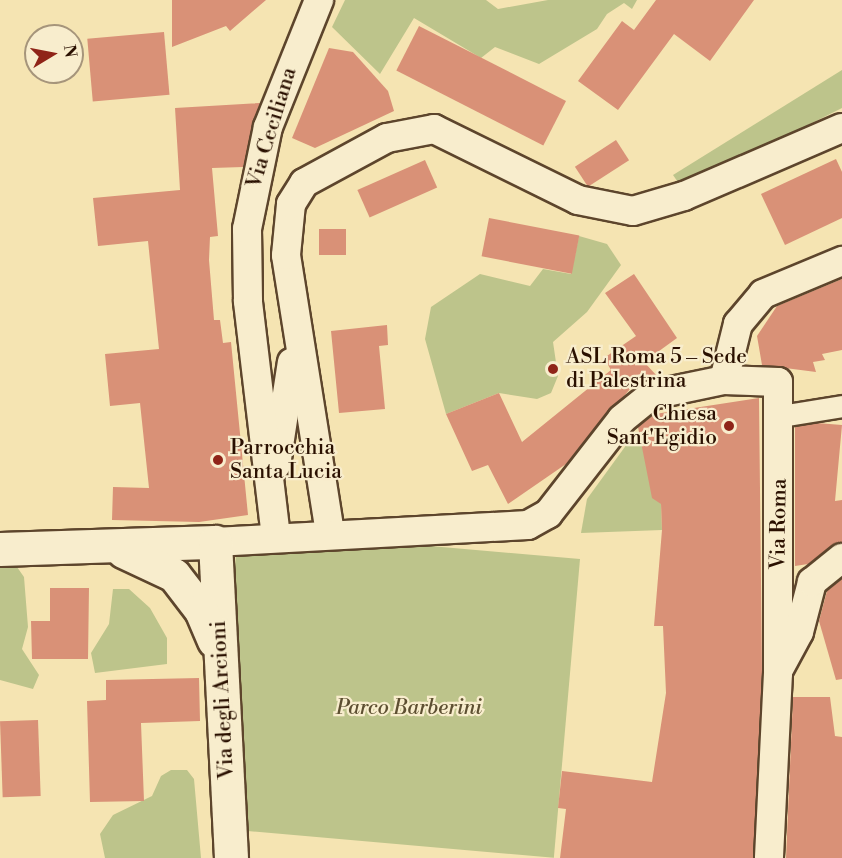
<!DOCTYPE html>
<meta charset="utf-8">
<style>
body{margin:0}
#map{position:relative;width:842px;height:858px;overflow:hidden;background:#f5e4b2;font-family:"Libre Bodoni",serif}
div>[style]{position:absolute}
.green>*{inset:0;background:#bdc48b;transform-origin:0 0}
.building>*{inset:0;background:#d99177;transform-origin:0 0}
.roads{filter:drop-shadow(2px 0 #5d452c) drop-shadow(-2px 0 #5d452c) drop-shadow(0 2px #5d452c) drop-shadow(0 -2px #5d452c)}
.pedestrian>*{height:21px;margin:-10.5px;padding:0 10.5px;transform-origin:10.5px;border-radius:10.5px;background:#f8edcd}
.minor>*{height:28px;margin:-14px;padding:0 14px;transform-origin:14px;border-radius:14px;background:#f8edcd}
.tertiary>*{height:33px;margin:-16.5px;padding:0 16.5px;transform-origin:16.5px;border-radius:16.5px;background:#f8edcd}
.dots>*{width:16px;height:16px;translate:-50% -50%;box-sizing:border-box;border:3px solid #f8edcd;border-radius:50%}
span{translate:-50% -50%;white-space:nowrap;text-align:center;line-height:1.15;-webkit-text-stroke:4.5px #f8edcd;paint-order:stroke}
.street-label{font-size:21px;color:#2a1000}
.poi-label{font-size:21px;color:#2a1000}
.left{translate:0 -50%;text-align:left}
.right{translate:-100% -50%;text-align:right}
.park-label{font-size:21px;color:#5d4f31;font-style:italic}
.north{position:absolute;left:24px;top:24px;width:60px;height:60px;box-sizing:border-box;background:#f8edcd;border:2px solid #a6957b;border-radius:50%;rotate:80deg;font-size:16px;font-weight:700;line-height:24px;text-align:center;color:#2a1000}
.north::after{content:'';display:block;margin:auto;width:21px;height:27px;background:#8f2418;clip-path:polygon(50% 0,100% 100%,50% 72%,0 100%)}
</style>
<div id="map">
<div class="green">
<i style="clip-path:polygon(345px 0,486px 0,498px 9px,548px 0,637px 0,632px 9px,624px 3px,607px 14px,597px 29px,539px 64px,495px 47px,481px 58px,414px 18px,380px 74px,332px 27px)"></i>
<i style="clip-path:polygon(842px 70px,842px 108px,682px 188px,673px 175px)"></i>
<i style="clip-path:polygon(579px 236px,607px 244px,621px 265px,587px 312px,553px 342px,558px 376px,551px 393px,537px 399px,499px 393px,446px 414px,425px 339px,431px 307px,480px 274px,530px 286px,543px 269px,571px 274px)"></i>
<i style="clip-path:polygon(635px 433px,639px 433px,661px 504px,662px 530px,581px 533px,587px 499px)"></i>
<i style="left:580px;top:559px;width:300px;height:343px;rotate:95deg"></i>
<i style="clip-path:polygon(0 565px,17px 567px,24px 577px,28px 627px,22px 649px,39px 675px,33px 689px,0 680px)"></i>
<i style="clip-path:polygon(113px 589px,129px 589px,150px 608px,167px 638px,167px 664px,95px 673px,91px 653px,109px 624px)"></i>
<i style="clip-path:polygon(171px 770px,187px 770px,194px 779px,201px 858px,105px 858px,100px 834px,113px 815px,152px 796px,161px 776px)"></i>
</div>
<div class="building">
<i style="clip-path:polygon(172px 0,266px 0,230px 31px,226px 26px,172px 47px)"></i>
<i style="clip-path:polygon(656px 0,754px 0,710px 61px,674px 34px,618px 110px,578px 81px,622px 21px,634px 30px)"></i>
<i style="left:419px;top:26px;width:165px;height:50px;rotate:27deg"></i>
<i style="left:164px;top:32px;width:63px;height:77px;rotate:85deg"></i>
<i style="clip-path:polygon(329px 48px,353px 52px,388px 91px,394px 111px,315px 148px,292px 138px)"></i>
<i style="clip-path:polygon(260px 103px,243px 167px,212px 168px,218px 236px,210px 237px,209px 260px,214px 320px,220px 320px,223px 343px,231px 342px,248px 515px,199px 522px,112px 520px,113px 487px,149px 488px,140px 403px,110px 406px,105px 354px,159px 349px,148px 241px,98px 246px,93px 198px,180px 190px,175px 108px)"></i>
<i style="left:616px;top:140px;width:24px;height:49px;rotate:57deg"></i>
<i style="clip-path:polygon(836px 159px,842px 172px,842px 218px,785px 245px,761px 194px)"></i>
<i style="left:425px;top:160px;width:30px;height:74px;rotate:66deg"></i>
<i style="left:489px;top:218px;width:92px;height:39px;rotate:11deg"></i>
<i style="left:319px;top:229px;width:27px;height:26px"></i>
<i style="clip-path:polygon(634px 274px,677px 338px,644px 362px,658px 377px,630px 389px,566px 464px,508px 504px,488px 465px,472px 471px,446px 414px,499px 393px,522px 442px,611px 370px,604px 358px,636px 336px,605px 293px)"></i>
<i style="clip-path:polygon(842px 279px,842px 350px,822px 354px,825px 360px,813px 362px,816px 372px,762px 365px,757px 336px,777px 306px)"></i>
<i style="clip-path:polygon(387px 325px,388px 345px,379px 346px,385px 409px,339px 413px,331px 331px)"></i>
<i style="clip-path:polygon(759px 398px,762px 673px,753px 858px,560px 858px,566px 809px,558px 808px,562px 771px,652px 782px,666px 693px,663px 626px,654px 626px,662px 530px,661px 504px,652px 498px,638px 427px,655px 414px)"></i>
<i style="clip-path:polygon(817px 423px,842px 425px,835px 501px,842px 500px,842px 542px,808px 564px,795px 566px,795px 427px)"></i>
<i style="clip-path:polygon(842px 579px,842px 679px,836px 680px,819px 621px,827px 591px)"></i>
<i style="clip-path:polygon(50px 588px,89px 588px,88px 659px,32px 659px,31px 621px,50px 621px)"></i>
<i style="clip-path:polygon(199px 678px,200px 721px,141px 723px,144px 801px,90px 802px,87px 701px,106px 700px,106px 680px)"></i>
<i style="clip-path:polygon(793px 697px,830px 697px,835px 736px,842px 737px,842px 858px,786px 858px)"></i>
<i style="left:38px;top:720px;width:76px;height:38px;rotate:88deg"></i>
</div>
<div class="roads">
<div class="pedestrian">
<i style="left:781px;top:416px;width:62px;rotate:-9.3deg"></i>
</div>
<div class="minor">
<i style="left:724px;top:380px;width:58px;rotate:-76deg"></i>
<i style="left:738px;top:324px;width:39px;rotate:-50deg"></i>
<i style="left:763px;top:294px;width:86px;rotate:-22.7deg"></i>
<i style="left:276px;top:465px;width:104px;rotate:-81.2deg"></i>
<i style="left:330px;top:533px;width:281px;rotate:-99deg"></i>
<i style="left:286px;top:255px;width:51px;rotate:-84.4deg"></i>
<i style="left:291px;top:204px;width:25px;rotate:-58deg"></i>
<i style="left:304px;top:183px;width:94px;rotate:-28.5deg"></i>
<i style="left:387px;top:138px;width:48px;rotate:-10.8deg"></i>
<i style="left:434px;top:129px;width:161px;rotate:26.2deg"></i>
<i style="left:578px;top:200px;width:56px;rotate:11.3deg"></i>
<i style="left:633px;top:211px;width:53px;rotate:-16.4deg"></i>
<i style="left:684px;top:196px;width:172px;rotate:-23.3deg"></i>
<i style="left:276px;top:537px;width:238px;rotate:-96.8deg"></i>
<i style="left:248px;top:301px;width:72px;rotate:-90.8deg"></i>
<i style="left:247px;top:229px;width:104px;rotate:-78.4deg"></i>
<i style="left:268px;top:127px;width:137px;rotate:-68.1deg"></i>
<i style="left:215px;top:542px;width:313px;rotate:-3.1deg"></i>
<i style="left:528px;top:525px;width:23px;rotate:-29deg"></i>
<i style="left:548px;top:514px;width:120px;rotate:-52.1deg"></i>
<i style="left:622px;top:419px;width:38px;rotate:-39deg"></i>
<i style="left:652px;top:395px;width:74px;rotate:-11.8deg"></i>
<i style="left:724px;top:380px;width:54px;rotate:2.1deg"></i>
<i style="left:778px;top:382px;width:291px;rotate:90deg"></i>
<i style="left:778px;top:673px;width:185px;rotate:92.8deg"></i>
<i style="left:779px;top:669px;width:42px;rotate:-61.6deg"></i>
<i style="left:799px;top:632px;width:52px;rotate:-75.4deg"></i>
<i style="left:812px;top:582px;width:38px;rotate:-39deg"></i>
</div>
<div class="tertiary">
<i style="left:0;top:549px;width:215px;rotate:-1.9deg"></i>
<i style="left:215px;top:542px;width:316px;rotate:87.1deg"></i>
<i style="left:123px;top:551px;width:56px;rotate:25.2deg"></i>
<i style="left:174px;top:575px;width:44px;rotate:52.4deg"></i>
<i style="left:201px;top:610px;width:33px;rotate:67deg"></i>
</div>
</div>
<div class="dots">
<i style="left:553px;top:369px;background:#8f2418"></i>
<i style="left:729px;top:426px;background:#8f2418"></i>
<i style="left:218px;top:460px;background:#8f2418"></i>
</div>
<div class="street-label">
<span style="left:272px;top:128px;rotate:-73deg">Via Ceciliana</span>
<span style="left:779px;top:524px;rotate:-89deg">Via Roma</span>
<span style="left:223px;top:700px;rotate:-93deg">Via degli Arcioni</span>
</div>
<div class="poi-label">
<span class="left" style="left:566px;top:369px">ASL Roma 5 – Sede<br>di Palestrina</span>
<span class="right" style="left:717px;top:426px">Chiesa<br>Sant'Egidio</span>
<span class="left" style="left:230px;top:460px">Parrocchia<br>Santa Lucia</span>
</div>
<div class="park-label">
<span style="left:409px;top:708px">Parco Barberini</span>
</div>
<div class="north">N</div>
</div>
